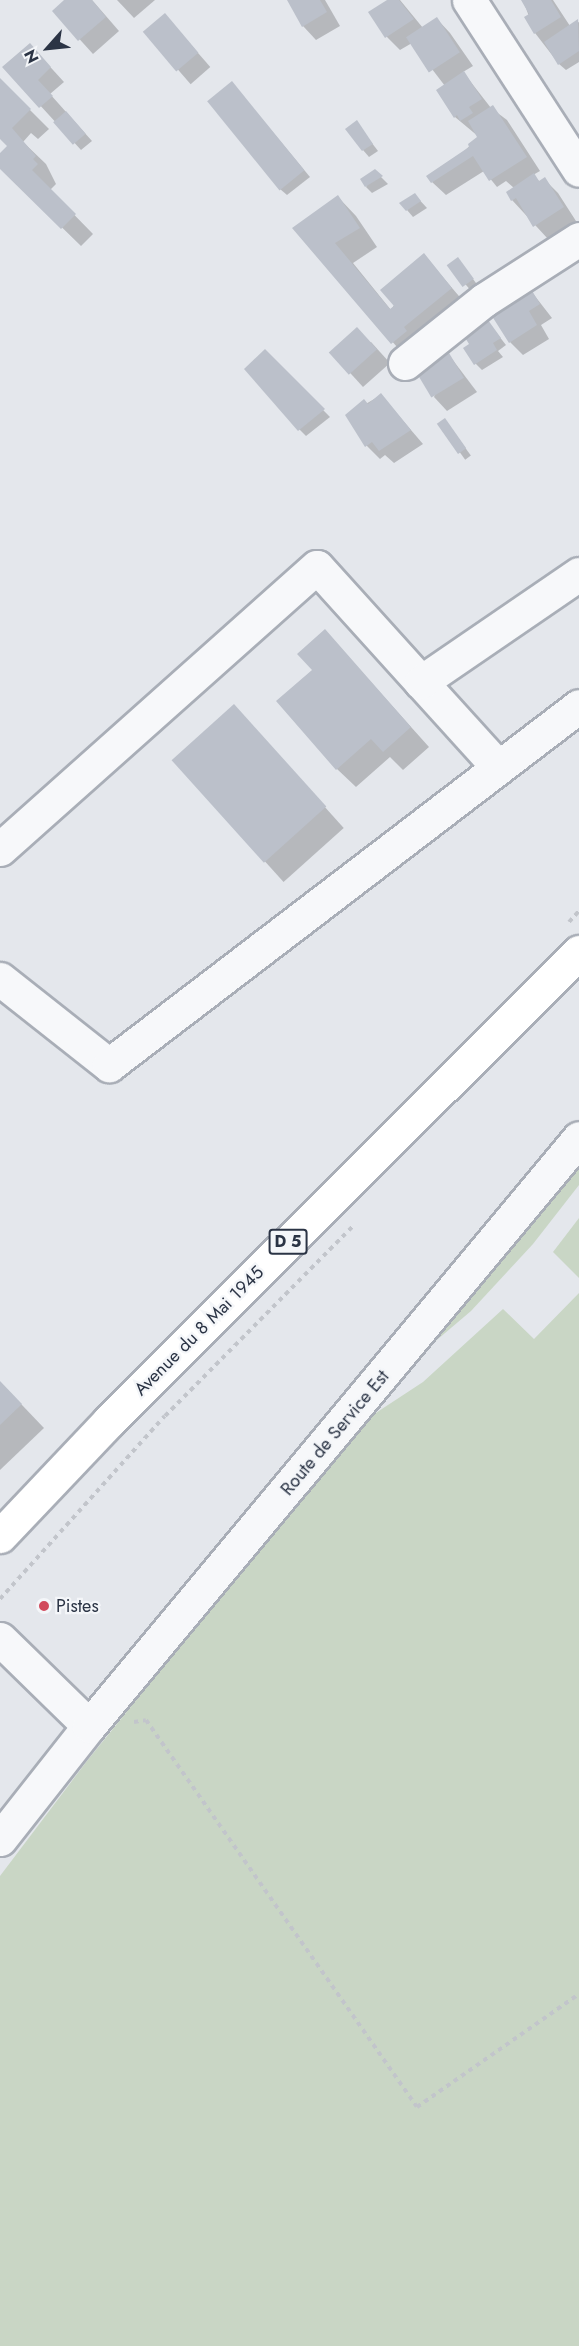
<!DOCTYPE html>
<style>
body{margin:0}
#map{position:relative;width:579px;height:2346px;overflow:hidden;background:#e4e7ec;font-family:Jost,sans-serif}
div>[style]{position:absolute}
.green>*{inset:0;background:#c9d6c5}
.shadow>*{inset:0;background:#0003;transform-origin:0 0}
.building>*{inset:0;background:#bbc0ca;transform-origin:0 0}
.path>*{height:4px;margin-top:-2px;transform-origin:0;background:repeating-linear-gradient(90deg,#c2c5cb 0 4.5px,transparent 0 9px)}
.roads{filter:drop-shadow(2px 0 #a9aeb7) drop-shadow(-2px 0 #a9aeb7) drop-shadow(0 2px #a9aeb7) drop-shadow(0 -2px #a9aeb7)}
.minor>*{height:33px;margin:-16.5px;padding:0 16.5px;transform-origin:16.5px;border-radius:16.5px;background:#f7f8fa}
.major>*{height:33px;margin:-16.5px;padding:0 16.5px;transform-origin:16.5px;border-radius:16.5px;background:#fff}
.dots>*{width:16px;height:16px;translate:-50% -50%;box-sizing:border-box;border:3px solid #f4f6f9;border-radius:50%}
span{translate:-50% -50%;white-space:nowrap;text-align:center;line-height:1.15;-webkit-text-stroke:4.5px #f4f6f9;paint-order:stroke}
.shield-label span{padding:2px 4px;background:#f4f6f9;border:2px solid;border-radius:4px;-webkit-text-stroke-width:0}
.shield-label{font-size:16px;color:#2b3445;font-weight:700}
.street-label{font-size:18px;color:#2b3445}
.poi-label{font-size:18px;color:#2b3445}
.left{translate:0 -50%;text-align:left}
.north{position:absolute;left:18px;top:18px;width:60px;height:60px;-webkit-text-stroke:4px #f4f6f9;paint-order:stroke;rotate:243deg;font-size:16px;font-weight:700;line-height:24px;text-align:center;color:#2b3445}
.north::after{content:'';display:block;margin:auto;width:21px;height:27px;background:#2b3445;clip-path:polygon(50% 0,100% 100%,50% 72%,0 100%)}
</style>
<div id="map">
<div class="green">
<i style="clip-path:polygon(579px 1155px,579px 1185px,533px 1244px,471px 1311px,405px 1367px)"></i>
<i style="clip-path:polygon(579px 1218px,579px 1278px,553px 1252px)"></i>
<i style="clip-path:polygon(579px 1293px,579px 2346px,0 2346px,0 1876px,87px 1761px,359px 1424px,423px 1382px,503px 1309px,534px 1339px)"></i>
</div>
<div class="shadow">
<i style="clip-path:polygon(66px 0,92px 0,119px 31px,93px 54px,54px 11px)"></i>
<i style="clip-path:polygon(117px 0,155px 0,134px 18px)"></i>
<i style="clip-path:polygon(289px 0,325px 0,340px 26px,316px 40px,303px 26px)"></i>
<i style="clip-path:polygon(389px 0,400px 0,423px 28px,437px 19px,450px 33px,473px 66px,463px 72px,491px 108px,507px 120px,540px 171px,533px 175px,540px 182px,544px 179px,558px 193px,576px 221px,548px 239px,512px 200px,514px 188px,506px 181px,497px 187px,484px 171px,446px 195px,432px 182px,479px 137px,455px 117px,445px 86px,412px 43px,400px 50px,387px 37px)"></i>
<i style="clip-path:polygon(517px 0,553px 0,570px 26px,579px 22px,579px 62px,566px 70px,559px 64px,535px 33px,523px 0)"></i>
<i style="left:165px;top:15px;width:69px;height:26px;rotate:49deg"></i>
<i style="clip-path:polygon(43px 59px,64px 82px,50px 94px,92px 141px,81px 150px,5px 67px)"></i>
<i style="clip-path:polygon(0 80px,49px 129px,38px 139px,31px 133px,23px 142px,46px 164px,56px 184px,50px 190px,93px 234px,81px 246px,0 167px,0 155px,10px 146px,0 136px)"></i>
<i style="clip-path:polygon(232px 83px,310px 177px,287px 195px,280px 189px)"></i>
<i style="clip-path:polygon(356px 122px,378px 151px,369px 157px,363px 150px)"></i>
<i style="clip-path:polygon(375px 171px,388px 184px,372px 193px,366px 187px)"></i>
<i style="clip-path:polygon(415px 195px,427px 208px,413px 217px,407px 210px)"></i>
<i style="clip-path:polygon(338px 197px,356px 216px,377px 247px,353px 263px,391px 310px,424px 255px,464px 302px,410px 362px,294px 228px)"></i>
<i style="clip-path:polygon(458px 259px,479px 287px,472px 292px,449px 265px)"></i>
<i style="clip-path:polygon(531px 291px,552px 318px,541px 325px,549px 339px,523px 355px,510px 342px)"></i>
<i style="clip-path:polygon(488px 322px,506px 345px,498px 351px,503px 357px,482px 370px,476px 364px,471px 344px)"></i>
<i style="clip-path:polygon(371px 342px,390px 363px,363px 387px,331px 352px)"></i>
<i style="clip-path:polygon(265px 351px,330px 417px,306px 436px,299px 429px)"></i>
<i style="clip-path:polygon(449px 355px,477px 392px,447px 411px,434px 397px)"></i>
<i style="clip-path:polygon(381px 395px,423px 444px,394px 463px,385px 455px,380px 459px,367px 446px,347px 415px)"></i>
<i style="left:445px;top:420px;width:44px;height:7px;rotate:54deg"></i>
<i style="clip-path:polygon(325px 631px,429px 747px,403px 770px,390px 757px,356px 787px,337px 769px)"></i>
<i style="left:234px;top:706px;width:164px;height:81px;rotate:48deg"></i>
<i style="clip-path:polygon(0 1382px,44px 1428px,0 1470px)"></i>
</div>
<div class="building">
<i style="clip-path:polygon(64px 0,92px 0,106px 17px,78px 41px,52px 11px)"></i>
<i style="clip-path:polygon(287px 0,320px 0,327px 12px,302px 27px)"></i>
<i style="clip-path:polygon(387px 0,399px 0,414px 19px,385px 38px,368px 12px)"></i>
<i style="clip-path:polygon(521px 0,551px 0,561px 17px,534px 34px,524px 17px,529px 14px)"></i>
<i style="left:165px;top:13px;width:52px;height:29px;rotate:50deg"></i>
<i style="left:437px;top:17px;width:42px;height:37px;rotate:57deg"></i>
<i style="clip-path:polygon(578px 19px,579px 51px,558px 65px,544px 42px)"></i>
<i style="clip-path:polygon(30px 43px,51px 67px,38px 80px,53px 96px,39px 108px,2px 67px)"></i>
<i style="clip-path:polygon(464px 71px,482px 99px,469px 107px,473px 113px,460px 121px,457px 115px,454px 118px,436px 90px)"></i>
<i style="clip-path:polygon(0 78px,31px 109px,12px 128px,36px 156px,33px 159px,38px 164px,32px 170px,76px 214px,61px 229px,0 169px,0 153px,7px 146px,0 139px)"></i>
<i style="left:232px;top:81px;width:115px;height:32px;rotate:51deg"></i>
<i style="clip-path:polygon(493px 105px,527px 157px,489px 181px,473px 156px,431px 183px,426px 176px,469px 147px,468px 144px,477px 137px,468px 121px)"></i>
<i style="left:66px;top:111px;width:30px;height:17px;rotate:49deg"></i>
<i style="clip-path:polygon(357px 120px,373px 144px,362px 151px,345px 129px)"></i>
<i style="clip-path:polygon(375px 169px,383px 176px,365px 187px,360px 179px)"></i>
<i style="clip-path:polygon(534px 173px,539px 181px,545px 177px,564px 207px,533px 227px,516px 198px,511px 201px,506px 192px)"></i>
<i style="clip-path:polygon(415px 193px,421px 201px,406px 211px,399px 203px)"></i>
<i style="clip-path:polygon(338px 195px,360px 228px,335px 243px,390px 309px,394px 306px,380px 290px,424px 253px,452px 288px,404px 327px,407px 331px,391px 344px,292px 228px)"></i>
<i style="left:458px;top:257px;width:27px;height:14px;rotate:54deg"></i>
<i style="clip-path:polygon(531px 289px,540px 304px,529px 311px,537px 325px,509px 343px,490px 313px)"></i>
<i style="clip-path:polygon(488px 320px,501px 338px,493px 343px,497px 350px,474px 365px,463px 348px,469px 344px,464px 336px)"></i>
<i style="left:357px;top:327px;width:30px;height:38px;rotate:48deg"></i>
<i style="clip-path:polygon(265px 349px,325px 409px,298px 431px,244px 369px)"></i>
<i style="left:449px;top:353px;width:29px;height:38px;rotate:59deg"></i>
<i style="clip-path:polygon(381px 393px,411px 430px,379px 451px,372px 442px,365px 447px,345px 415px,364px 399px,368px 404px)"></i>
<i style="left:445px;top:418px;width:37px;height:10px;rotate:55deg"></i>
<i style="clip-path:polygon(325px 629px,411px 727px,383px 752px,371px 739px,336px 770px,276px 701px,312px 670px,297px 654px)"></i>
<i style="left:234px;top:704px;width:138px;height:84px;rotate:48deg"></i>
<i style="clip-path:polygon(0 1381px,22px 1404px,0 1425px)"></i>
</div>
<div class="path">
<i style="left:569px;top:922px;width:15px;rotate:-48deg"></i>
<i style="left:0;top:1599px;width:246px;rotate:-48deg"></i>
<i style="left:165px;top:1416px;width:269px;rotate:-45.3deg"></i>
<i style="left:134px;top:1722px;width:12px;rotate:-9deg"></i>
<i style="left:146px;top:1720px;width:472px;rotate:55deg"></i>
<i style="left:417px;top:2107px;width:198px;rotate:-34.9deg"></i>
</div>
<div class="roads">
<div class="minor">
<i style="left:469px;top:0;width:202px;rotate:57.1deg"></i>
<i style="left:405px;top:363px;width:101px;rotate:-38.6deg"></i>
<i style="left:484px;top:300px;width:113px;rotate:-32.7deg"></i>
<i style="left:421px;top:682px;width:115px;rotate:47.8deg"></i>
<i style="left:0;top:849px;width:424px;rotate:-41.7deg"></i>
<i style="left:317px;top:567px;width:155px;rotate:47.9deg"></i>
<i style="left:421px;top:682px;width:191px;rotate:-34.4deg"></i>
<i style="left:0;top:979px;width:139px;rotate:38.3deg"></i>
<i style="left:109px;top:1065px;width:591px;rotate:-37.37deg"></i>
<i style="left:0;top:1639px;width:124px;rotate:44.3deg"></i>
<i style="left:0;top:1839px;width:144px;rotate:-51.8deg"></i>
<i style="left:89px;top:1726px;width:765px;rotate:-50.19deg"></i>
</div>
<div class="major">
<i style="left:0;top:1536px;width:158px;rotate:-46.5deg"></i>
<i style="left:109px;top:1421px;width:664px;rotate:-44.94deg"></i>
</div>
</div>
<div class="dots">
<i style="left:44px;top:1606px;background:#d1495b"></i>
</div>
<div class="shield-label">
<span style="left:288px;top:1242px">D 5</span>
</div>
<div class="street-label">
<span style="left:199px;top:1331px;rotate:-45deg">Avenue du 8 Mai 1945</span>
<span style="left:335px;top:1433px;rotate:-50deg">Route de Service Est</span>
</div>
<div class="poi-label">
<span class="left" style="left:56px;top:1606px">Pistes</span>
</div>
<div class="north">N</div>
</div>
